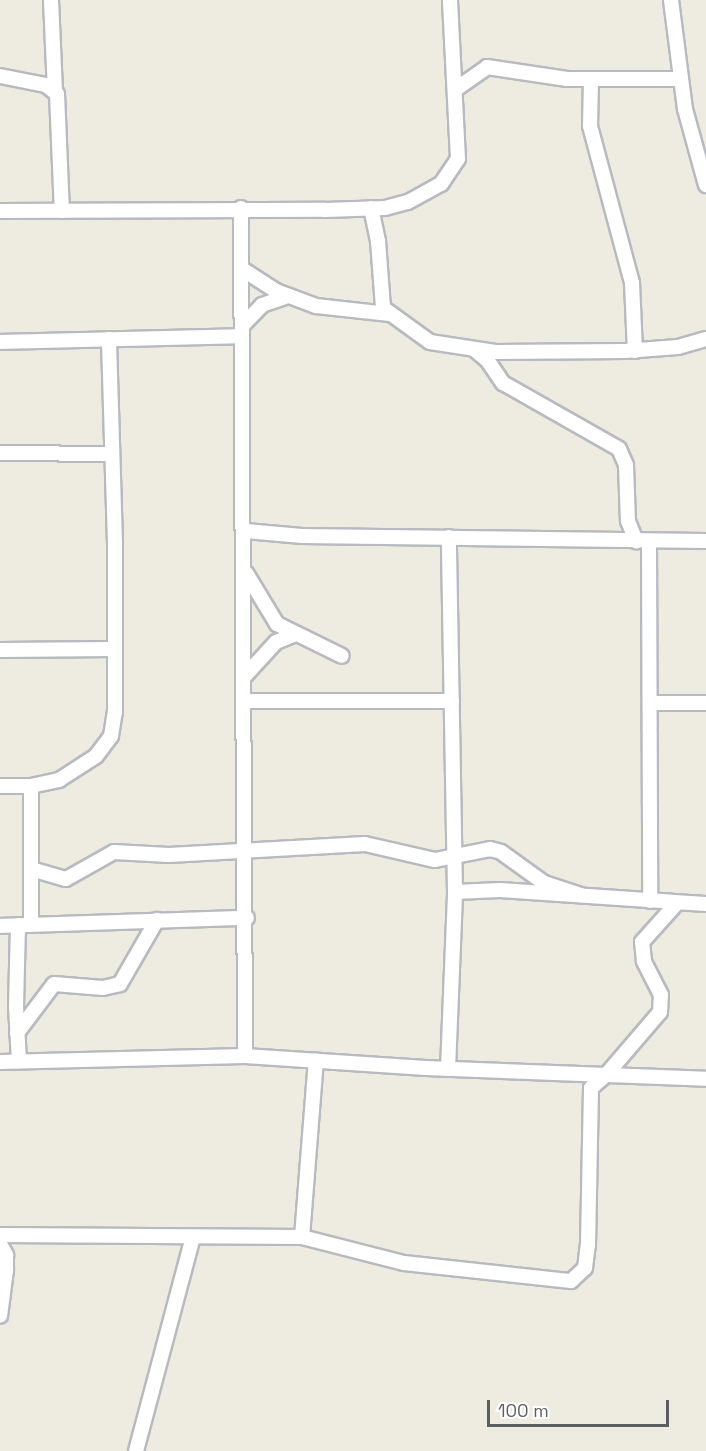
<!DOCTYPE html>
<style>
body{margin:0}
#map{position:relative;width:706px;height:1451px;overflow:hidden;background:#eeebe1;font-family:"Space Grotesk",sans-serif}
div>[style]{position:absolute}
.roads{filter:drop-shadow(2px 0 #b7babf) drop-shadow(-2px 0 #b7babf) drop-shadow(0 2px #b7babf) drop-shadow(0 -2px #b7babf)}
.street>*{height:14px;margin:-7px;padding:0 7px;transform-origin:7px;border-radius:7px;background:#fff}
span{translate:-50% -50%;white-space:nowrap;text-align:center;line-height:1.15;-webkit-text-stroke:4.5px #fff;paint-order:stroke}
.scale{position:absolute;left:487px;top:1400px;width:182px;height:27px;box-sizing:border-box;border:3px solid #5a5f64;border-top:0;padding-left:8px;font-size:18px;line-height:21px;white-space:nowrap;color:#5a5f64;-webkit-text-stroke:4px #fff;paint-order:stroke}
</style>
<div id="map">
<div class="roads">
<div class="street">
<i style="left:51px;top:0;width:90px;rotate:87.5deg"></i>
<i style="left:671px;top:0;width:110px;rotate:82.7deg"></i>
<i style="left:685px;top:109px;width:79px;rotate:74.6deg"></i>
<i style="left:0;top:76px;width:47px;rotate:11.1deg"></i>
<i style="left:46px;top:85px;width:14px;rotate:39deg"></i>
<i style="left:57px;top:94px;width:117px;rotate:87.6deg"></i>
<i style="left:591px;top:79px;width:47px;rotate:91.2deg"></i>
<i style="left:590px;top:126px;width:163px;rotate:75deg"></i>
<i style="left:632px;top:283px;width:68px;rotate:87.5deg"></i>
<i style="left:456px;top:89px;width:38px;rotate:-35deg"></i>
<i style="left:487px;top:67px;width:81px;rotate:8.5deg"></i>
<i style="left:567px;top:79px;width:114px"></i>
<i style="left:241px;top:208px;width:848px;rotate:89.73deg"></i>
<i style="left:371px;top:208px;width:34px;rotate:78deg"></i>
<i style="left:378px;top:241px;width:67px;rotate:85.7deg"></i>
<i style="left:383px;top:308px;width:58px;rotate:35.9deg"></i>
<i style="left:430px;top:342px;width:66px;rotate:8.7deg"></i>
<i style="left:495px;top:352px;width:130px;rotate:-0.4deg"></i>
<i style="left:625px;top:351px;width:53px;rotate:-4.3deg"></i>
<i style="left:678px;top:347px;width:29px;rotate:-16deg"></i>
<i style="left:0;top:211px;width:325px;rotate:-0.2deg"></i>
<i style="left:325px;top:210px;width:60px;rotate:-1.9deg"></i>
<i style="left:385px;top:208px;width:24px;rotate:-15deg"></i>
<i style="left:408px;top:202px;width:38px;rotate:-29deg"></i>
<i style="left:441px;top:184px;width:30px;rotate:-56deg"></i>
<i style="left:458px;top:159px;width:159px;rotate:-92.9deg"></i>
<i style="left:242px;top:269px;width:40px;rotate:32.9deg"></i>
<i style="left:276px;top:291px;width:43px;rotate:20.6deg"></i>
<i style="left:316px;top:306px;width:72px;rotate:6.3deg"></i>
<i style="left:242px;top:326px;width:29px;rotate:-46deg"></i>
<i style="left:262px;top:305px;width:28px;rotate:-19deg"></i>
<i style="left:0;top:342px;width:242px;rotate:-1.4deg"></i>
<i style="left:475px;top:350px;width:17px;rotate:40deg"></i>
<i style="left:488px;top:361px;width:27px;rotate:56deg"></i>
<i style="left:503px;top:383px;width:133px;rotate:29.6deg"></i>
<i style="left:619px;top:449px;width:17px;rotate:66deg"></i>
<i style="left:626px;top:465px;width:56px;rotate:88deg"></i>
<i style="left:628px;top:521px;width:22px;rotate:68deg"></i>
<i style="left:0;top:453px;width:111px;rotate:0.5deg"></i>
<i style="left:246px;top:531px;width:56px;rotate:5.1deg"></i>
<i style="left:302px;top:536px;width:404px;rotate:0.7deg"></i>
<i style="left:649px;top:542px;width:359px;rotate:89.8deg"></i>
<i style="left:246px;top:573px;width:60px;rotate:58.7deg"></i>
<i style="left:277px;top:624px;width:72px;rotate:26.2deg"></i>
<i style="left:0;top:650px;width:115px;rotate:-0.5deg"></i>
<i style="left:243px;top:678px;width:49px;rotate:-47.5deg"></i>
<i style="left:276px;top:642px;width:22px;rotate:-22deg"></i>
<i style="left:243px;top:701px;width:209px"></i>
<i style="left:652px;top:703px;width:54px"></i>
<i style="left:0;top:786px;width:31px"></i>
<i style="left:31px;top:786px;width:29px;rotate:-12deg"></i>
<i style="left:59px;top:780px;width:44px;rotate:-33deg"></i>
<i style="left:96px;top:756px;width:25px;rotate:-53deg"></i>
<i style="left:111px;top:736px;width:24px;rotate:-81deg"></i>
<i style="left:115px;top:712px;width:169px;rotate:-90deg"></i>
<i style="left:115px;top:543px;width:204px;rotate:-91.7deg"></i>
<i style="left:31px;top:786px;width:138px;rotate:90deg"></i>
<i style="left:31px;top:869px;width:36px;rotate:16deg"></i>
<i style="left:66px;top:879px;width:55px;rotate:-29.4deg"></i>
<i style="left:114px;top:852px;width:55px;rotate:3.1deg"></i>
<i style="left:169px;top:855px;width:196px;rotate:-3.2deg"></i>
<i style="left:365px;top:844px;width:72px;rotate:12.9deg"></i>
<i style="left:435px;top:860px;width:56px;rotate:-11.3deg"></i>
<i style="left:490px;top:849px;width:11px;rotate:15deg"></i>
<i style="left:501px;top:852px;width:53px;rotate:35.8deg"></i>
<i style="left:544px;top:883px;width:40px;rotate:18deg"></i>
<i style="left:455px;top:892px;width:45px;rotate:-2.5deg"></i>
<i style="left:500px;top:890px;width:206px;rotate:3.9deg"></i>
<i style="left:18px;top:925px;width:81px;rotate:91.4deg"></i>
<i style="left:16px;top:1006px;width:55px;rotate:86.9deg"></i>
<i style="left:0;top:926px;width:247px;rotate:-1.9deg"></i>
<i style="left:17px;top:1033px;width:61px;rotate:-52.9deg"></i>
<i style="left:54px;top:984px;width:49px;rotate:4.7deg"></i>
<i style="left:103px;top:988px;width:17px;rotate:-13deg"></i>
<i style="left:120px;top:984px;width:74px;rotate:-60deg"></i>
<i style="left:0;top:1062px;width:245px;rotate:-1.4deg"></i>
<i style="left:245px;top:1056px;width:181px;rotate:3.8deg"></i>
<i style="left:426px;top:1068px;width:280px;rotate:2.2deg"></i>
<i style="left:448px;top:1069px;width:177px;rotate:-87.7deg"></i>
<i style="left:455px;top:892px;width:355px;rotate:-91deg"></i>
<i style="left:0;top:1235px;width:302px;rotate:0.4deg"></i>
<i style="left:302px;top:1237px;width:105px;rotate:14.3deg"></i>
<i style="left:404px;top:1263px;width:168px;rotate:6.2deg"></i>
<i style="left:571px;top:1281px;width:19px;rotate:-43deg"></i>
<i style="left:585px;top:1268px;width:23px;rotate:-83deg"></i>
<i style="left:588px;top:1245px;width:157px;rotate:-88.9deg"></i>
<i style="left:591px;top:1088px;width:20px;rotate:-41deg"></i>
<i style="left:606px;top:1075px;width:83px;rotate:-49.4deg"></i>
<i style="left:660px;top:1012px;width:17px;rotate:-87deg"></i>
<i style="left:661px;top:995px;width:38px;rotate:-117deg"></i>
<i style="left:644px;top:961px;width:19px;rotate:-96deg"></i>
<i style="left:642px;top:942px;width:52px;rotate:-48.1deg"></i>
<i style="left:302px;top:1237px;width:177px;rotate:-85.5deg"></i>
<i style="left:0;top:1244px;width:13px;rotate:61deg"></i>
<i style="left:6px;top:1255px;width:15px;rotate:90deg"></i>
<i style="left:6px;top:1270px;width:46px;rotate:97.4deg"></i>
<i style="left:136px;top:1451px;width:221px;rotate:-75.1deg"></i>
</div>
</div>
<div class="scale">100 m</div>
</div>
